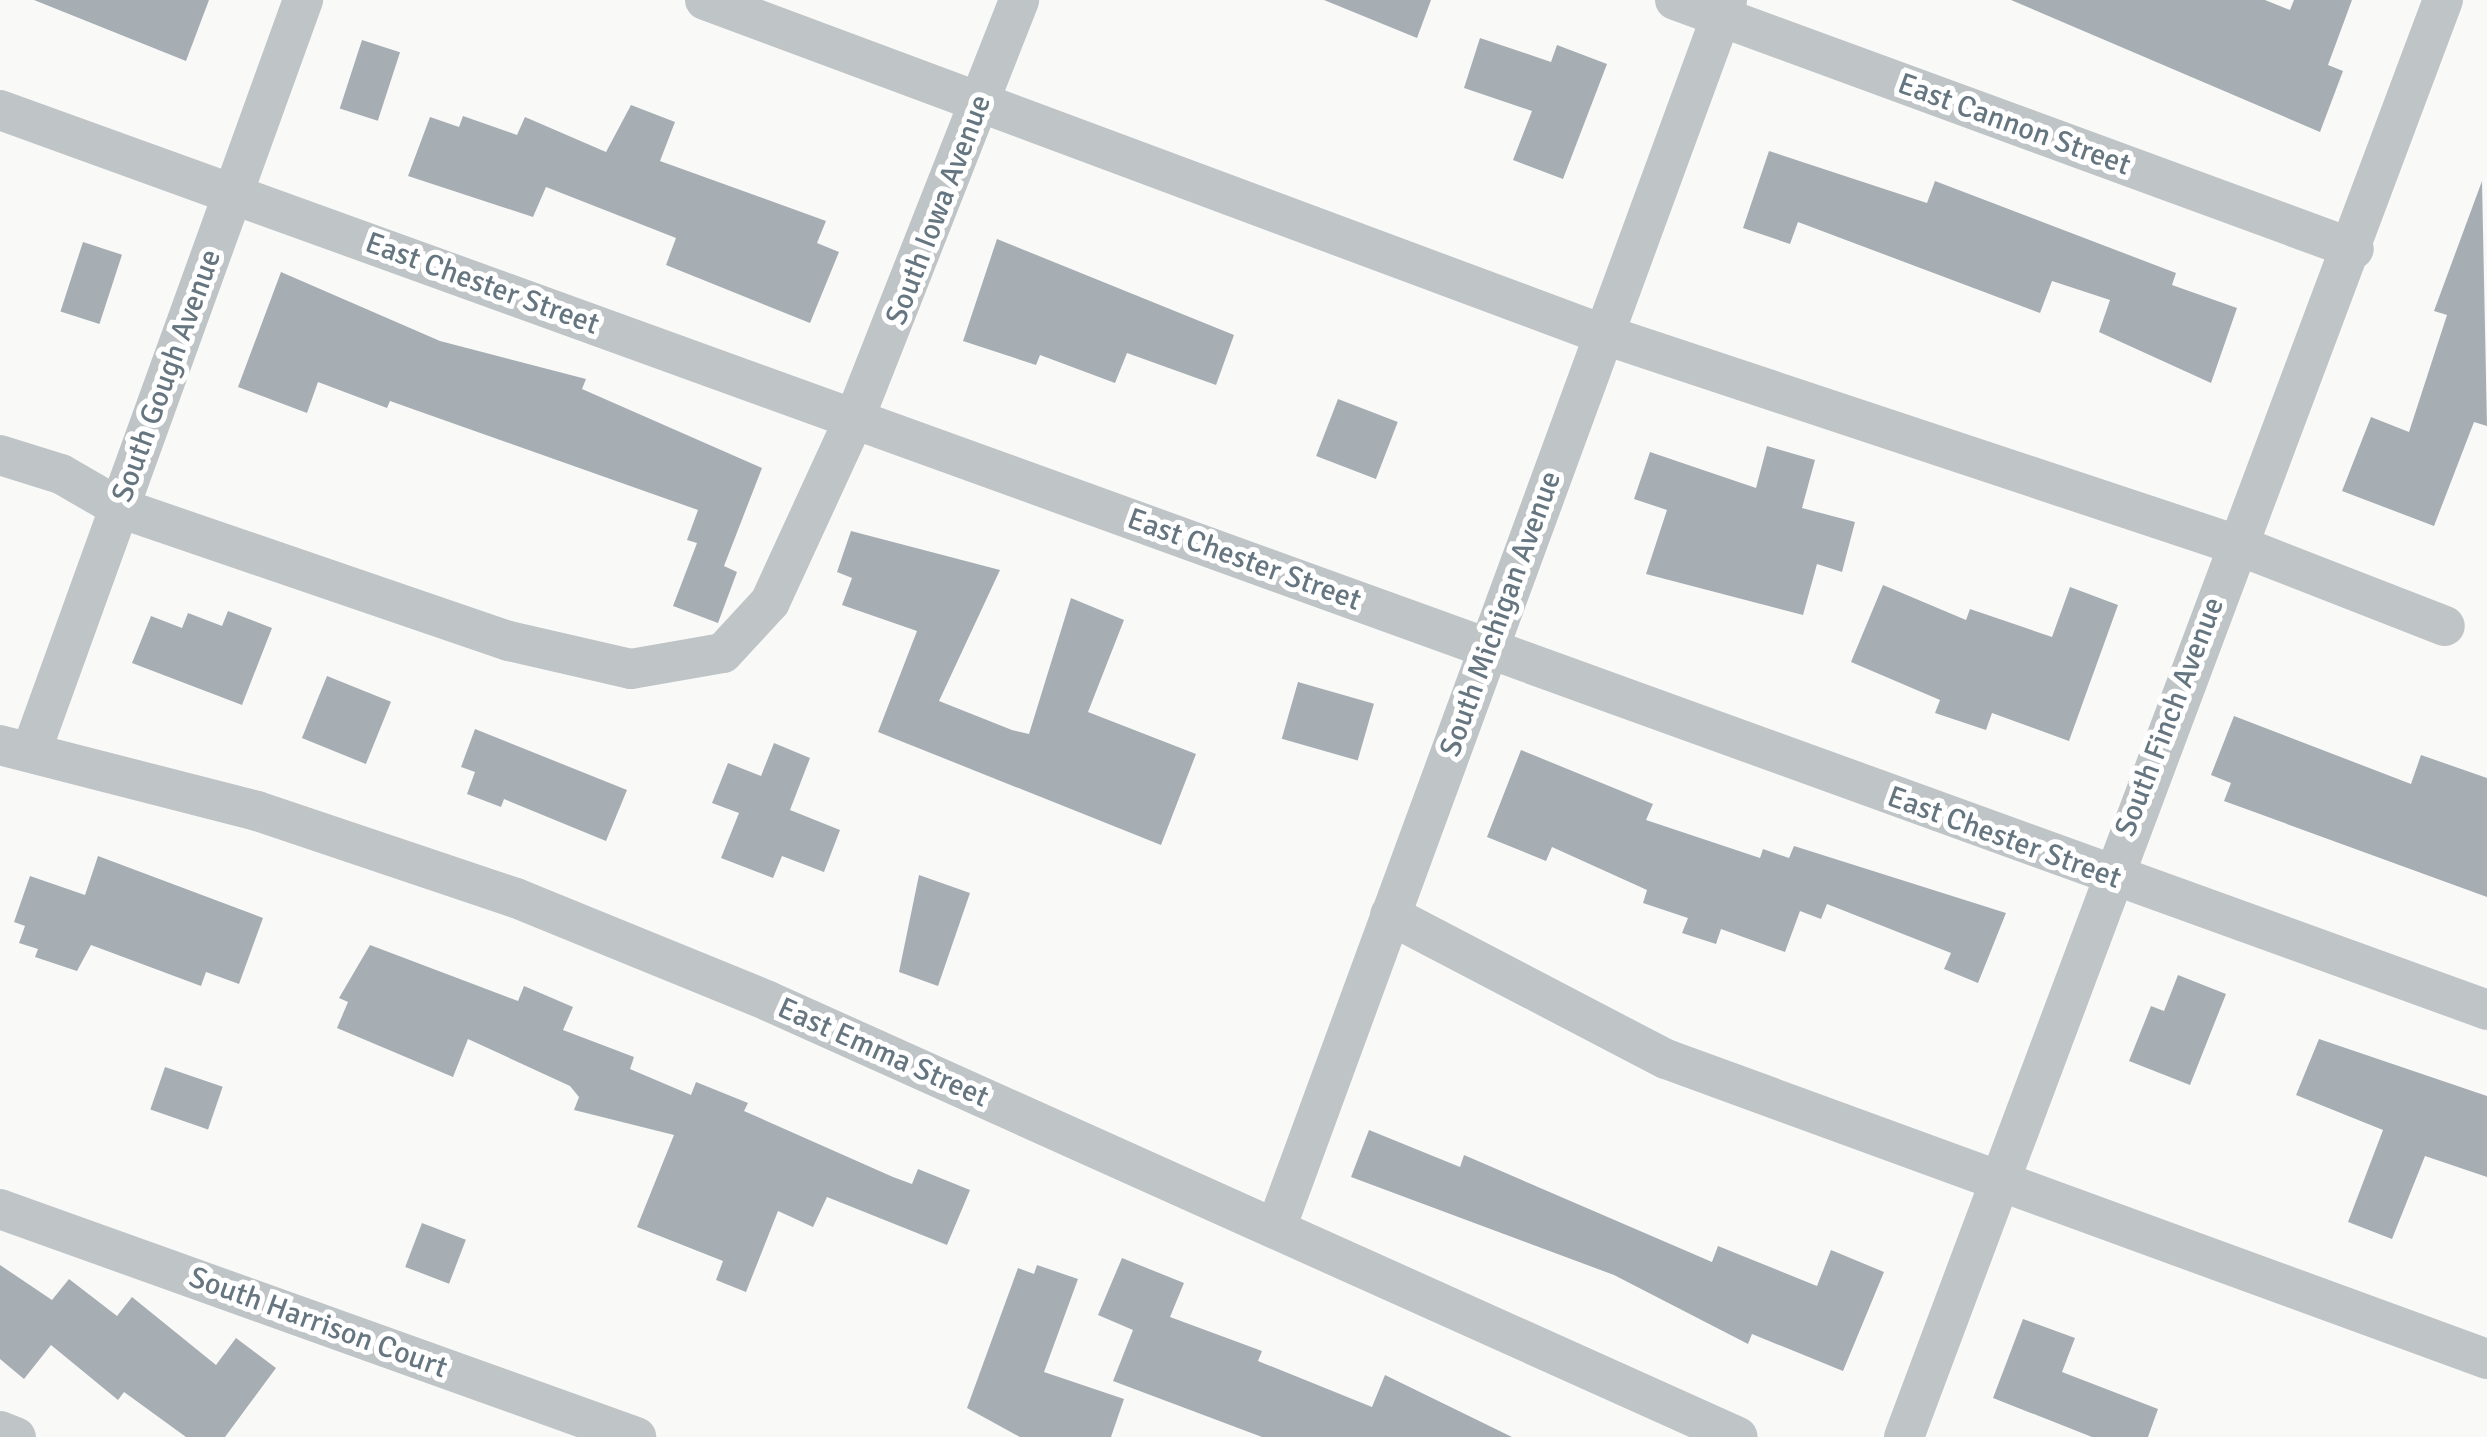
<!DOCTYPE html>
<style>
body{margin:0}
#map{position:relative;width:2487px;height:1437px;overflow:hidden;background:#f9f9f8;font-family:Signika,sans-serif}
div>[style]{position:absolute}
.building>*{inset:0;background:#a6aeb4;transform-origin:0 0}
.minor>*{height:40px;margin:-20px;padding:0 20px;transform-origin:20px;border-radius:20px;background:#bfc4c7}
span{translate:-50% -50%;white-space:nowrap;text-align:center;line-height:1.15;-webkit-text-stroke:10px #fff;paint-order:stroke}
.street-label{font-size:30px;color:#667680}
</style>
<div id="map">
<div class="building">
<i style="clip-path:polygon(34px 0,209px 0,186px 61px)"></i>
<i style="clip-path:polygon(1324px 0,1431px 0,1417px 38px)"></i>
<i style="clip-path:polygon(2011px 0,2265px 0,2290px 10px,2294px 0,2352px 0,2328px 65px,2343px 71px,2320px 132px)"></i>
<i style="clip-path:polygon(1480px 38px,1551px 62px,1557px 45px,1607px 64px,1563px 179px,1513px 160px,1532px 111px,1464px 88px)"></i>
<i style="left:362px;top:40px;width:40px;height:72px;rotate:18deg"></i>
<i style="clip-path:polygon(631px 105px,675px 122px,660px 161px,826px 221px,817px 243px,839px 252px,810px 323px,666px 265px,676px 238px,546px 187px,533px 217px,408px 176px,430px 117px,459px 127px,463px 116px,517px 135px,525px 117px,606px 152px)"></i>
<i style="clip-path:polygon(1769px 151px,1927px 203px,1935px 181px,2176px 273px,2172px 285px,2237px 308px,2211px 383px,2099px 332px,2110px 300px,2052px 281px,2040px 313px,1798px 222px,1790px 244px,1743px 228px)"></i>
<i style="clip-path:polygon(2482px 181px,2487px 426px,2474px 422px,2434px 526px,2342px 491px,2371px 417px,2409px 432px,2447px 315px,2434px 311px)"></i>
<i style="clip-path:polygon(997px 239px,1234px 335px,1216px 385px,1127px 353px,1115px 383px,1040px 355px,1036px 365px,963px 341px)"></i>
<i style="left:83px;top:242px;width:41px;height:73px;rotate:18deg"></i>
<i style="clip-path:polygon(281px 272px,440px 341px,586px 379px,582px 389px,762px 468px,724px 566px,737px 572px,718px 623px,673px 606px,697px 543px,687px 540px,698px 510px,390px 401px,387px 408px,318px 382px,307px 413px,238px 387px)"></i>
<i style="left:1338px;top:399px;width:64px;height:61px;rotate:21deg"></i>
<i style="clip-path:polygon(1767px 446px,1815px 460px,1802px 508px,1855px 522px,1842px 572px,1817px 564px,1803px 615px,1646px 574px,1667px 510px,1634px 499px,1650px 452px,1756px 488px)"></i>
<i style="clip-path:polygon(851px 531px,1000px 570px,939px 701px,1012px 730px,1029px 734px,1071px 598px,1124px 620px,1088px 712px,1196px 754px,1161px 845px,878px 732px,917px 631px,842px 605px,852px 578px,837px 572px)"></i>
<i style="clip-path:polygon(1883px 585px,1966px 620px,1970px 609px,2052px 637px,2070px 587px,2118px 605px,2069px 741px,1992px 713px,1986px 730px,1935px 713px,1940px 700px,1851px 662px)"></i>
<i style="clip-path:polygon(228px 611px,272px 628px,242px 705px,132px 663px,151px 616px,182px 628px,188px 613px,222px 626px)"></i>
<i style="left:327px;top:676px;width:69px;height:67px;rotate:22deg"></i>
<i style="left:1298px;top:682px;width:79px;height:59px;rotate:16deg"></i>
<i style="clip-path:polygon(2234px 716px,2411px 784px,2421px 755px,2487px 778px,2487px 897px,2224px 801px,2231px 783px,2211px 775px)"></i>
<i style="clip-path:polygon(475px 729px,627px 790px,606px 841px,504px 799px,501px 807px,467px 794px,475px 772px,461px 767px)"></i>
<i style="clip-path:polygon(774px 743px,810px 758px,790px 810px,840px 830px,824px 872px,782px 856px,773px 878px,721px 858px,739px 813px,712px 803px,728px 763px,761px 776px)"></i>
<i style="clip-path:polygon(1521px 750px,1653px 804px,1646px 820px,1760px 858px,1763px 849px,1789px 858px,1794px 846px,2006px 913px,1978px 983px,1944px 969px,1951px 953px,1827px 904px,1821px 919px,1800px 911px,1785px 952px,1721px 929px,1716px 944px,1682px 933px,1688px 918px,1643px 903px,1647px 890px,1552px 847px,1546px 861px,1487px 837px)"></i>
<i style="clip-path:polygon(98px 856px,263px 918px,239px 984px,206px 972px,201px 986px,91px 945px,77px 971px,35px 957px,38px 949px,19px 943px,25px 926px,14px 922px,30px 876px,85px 895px)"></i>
<i style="clip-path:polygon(919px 875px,970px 893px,938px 986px,899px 972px)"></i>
<i style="clip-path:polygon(370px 945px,518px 1001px,524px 986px,573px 1007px,563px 1030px,634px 1057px,630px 1069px,691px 1095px,696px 1082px,748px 1103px,744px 1111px,893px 1177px,912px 1184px,918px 1169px,970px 1190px,947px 1245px,827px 1197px,813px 1227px,778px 1211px,746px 1292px,716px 1280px,723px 1261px,637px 1227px,674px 1135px,574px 1110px,579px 1097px,570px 1086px,468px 1039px,453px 1077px,337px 1028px,348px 1002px,339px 998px)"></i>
<i style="clip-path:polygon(2178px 975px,2226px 994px,2190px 1085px,2129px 1061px,2151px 1006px,2164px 1011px)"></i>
<i style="clip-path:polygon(2319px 1039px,2487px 1096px,2487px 1177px,2425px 1156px,2392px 1239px,2348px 1222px,2383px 1130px,2296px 1095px)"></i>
<i style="left:165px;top:1067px;width:61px;height:45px;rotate:19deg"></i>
<i style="clip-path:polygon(1369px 1130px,1460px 1167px,1464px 1155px,1712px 1262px,1718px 1246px,1817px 1286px,1831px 1250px,1884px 1272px,1843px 1371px,1752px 1334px,1748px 1344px,1614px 1275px,1351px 1177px)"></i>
<i style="left:422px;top:1223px;width:47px;height:47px;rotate:21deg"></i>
<i style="clip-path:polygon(1122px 1258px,1184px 1283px,1170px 1317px,1262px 1351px,1258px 1361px,1372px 1407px,1385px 1375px,1512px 1437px,1262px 1437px,1113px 1381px,1133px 1330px,1098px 1315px)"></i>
<i style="clip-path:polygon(0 1265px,52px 1300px,69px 1279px,117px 1316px,132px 1297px,216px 1365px,236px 1338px,276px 1368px,225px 1437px,186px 1437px,124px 1392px,118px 1400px,51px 1345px,24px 1379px,0 1359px)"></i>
<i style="clip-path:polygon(1037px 1265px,1078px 1279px,1044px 1372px,1124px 1399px,1111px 1437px,1020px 1437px,967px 1408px,1018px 1268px,1034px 1274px)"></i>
<i style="clip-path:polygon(2023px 1319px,2075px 1338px,2062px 1372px,2158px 1409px,2148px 1437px,2092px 1437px,1993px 1398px)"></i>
</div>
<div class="minor">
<i style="left:705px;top:0;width:960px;rotate:20.42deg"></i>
<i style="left:1605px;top:335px;width:666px;rotate:18.38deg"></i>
<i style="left:2237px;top:545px;width:223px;rotate:21.3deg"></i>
<i style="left:1675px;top:0;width:723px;rotate:20.14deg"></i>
<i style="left:0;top:110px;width:2645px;rotate:19.89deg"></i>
<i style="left:0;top:455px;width:64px;rotate:17.3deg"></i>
<i style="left:61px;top:474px;width:68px;rotate:30deg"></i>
<i style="left:120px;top:508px;width:411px;rotate:18.9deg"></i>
<i style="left:509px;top:641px;width:125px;rotate:12.9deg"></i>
<i style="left:631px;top:669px;width:93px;rotate:-9.9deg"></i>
<i style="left:723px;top:653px;width:69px;rotate:-47.3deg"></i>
<i style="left:770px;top:602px;width:204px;rotate:-65.3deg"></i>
<i style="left:855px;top:417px;width:448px;rotate:-68.5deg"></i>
<i style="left:0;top:745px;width:265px;rotate:14.4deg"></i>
<i style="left:257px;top:811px;width:273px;rotate:18.6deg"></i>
<i style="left:516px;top:898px;width:272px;rotate:22.2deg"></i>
<i style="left:768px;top:1001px;width:1063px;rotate:24.2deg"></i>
<i style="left:31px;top:752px;width:800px;rotate:-70.11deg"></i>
<i style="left:1390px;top:915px;width:311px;rotate:27.6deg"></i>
<i style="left:1666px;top:1059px;width:874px;rotate:20.07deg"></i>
<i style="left:0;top:1209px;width:676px;rotate:19.72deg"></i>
<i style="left:1276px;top:1228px;width:1308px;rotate:-69.83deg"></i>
<i style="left:0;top:1431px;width:17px;rotate:21deg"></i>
<i style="left:1904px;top:1437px;width:1535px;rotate:-69.44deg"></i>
</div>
<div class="street-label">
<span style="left:2014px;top:125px;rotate:20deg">East Cannon Street</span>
<span style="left:939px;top:210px;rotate:-69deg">South Iowa Avenue</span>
<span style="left:482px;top:284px;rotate:20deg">East Chester Street</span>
<span style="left:167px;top:376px;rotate:-70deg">South Gough Avenue</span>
<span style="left:1244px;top:560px;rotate:20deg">East Chester Street</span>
<span style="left:1501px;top:614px;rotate:-70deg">South Michigan Avenue</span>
<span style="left:2170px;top:717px;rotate:-69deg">South Finch Avenue</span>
<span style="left:2004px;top:838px;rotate:20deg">East Chester Street</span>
<span style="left:883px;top:1053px;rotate:24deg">East Emma Street</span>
<span style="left:318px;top:1323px;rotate:20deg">South Harrison Court</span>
</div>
</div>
